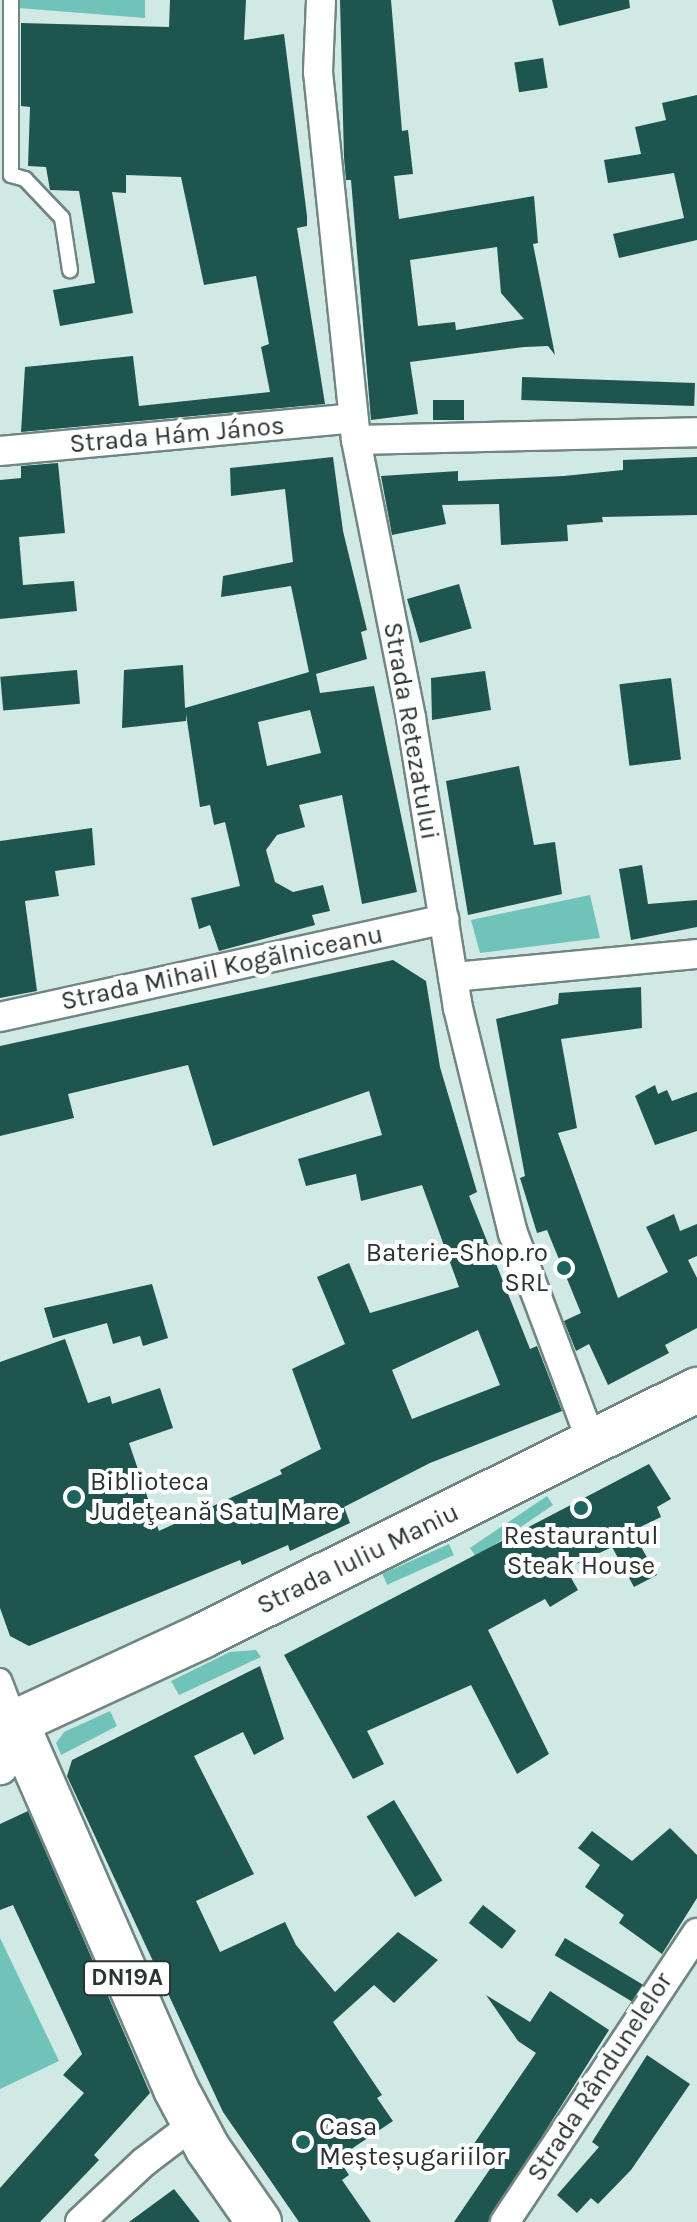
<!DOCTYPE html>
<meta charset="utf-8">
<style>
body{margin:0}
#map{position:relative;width:697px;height:2222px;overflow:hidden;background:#d1e9e5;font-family:Karla,sans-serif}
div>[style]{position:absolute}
.green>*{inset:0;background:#6fc3b8;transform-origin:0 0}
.building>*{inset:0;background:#1e554f;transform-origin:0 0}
.roads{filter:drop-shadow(2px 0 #718683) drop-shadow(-2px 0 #718683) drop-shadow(0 2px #718683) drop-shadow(0 -2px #718683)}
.service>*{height:14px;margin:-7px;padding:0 7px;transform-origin:7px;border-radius:7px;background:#fff}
.pedestrian>*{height:22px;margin:-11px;padding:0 11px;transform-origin:11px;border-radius:11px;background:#fff}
.minor>*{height:28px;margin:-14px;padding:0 14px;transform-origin:14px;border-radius:14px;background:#fff}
.tertiary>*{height:36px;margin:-18px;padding:0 18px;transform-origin:18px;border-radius:18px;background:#fff}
.primary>*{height:44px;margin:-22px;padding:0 22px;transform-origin:22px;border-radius:22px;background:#fff}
.dots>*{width:22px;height:22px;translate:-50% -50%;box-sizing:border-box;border:4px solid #fff;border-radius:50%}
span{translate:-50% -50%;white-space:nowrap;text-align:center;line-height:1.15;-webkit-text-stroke:8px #fff;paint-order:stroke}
.shield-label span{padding:2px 6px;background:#fff;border:2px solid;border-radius:6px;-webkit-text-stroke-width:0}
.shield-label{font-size:24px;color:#2a3332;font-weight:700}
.street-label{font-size:26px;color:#2a3332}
.poi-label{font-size:26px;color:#2a3332}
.right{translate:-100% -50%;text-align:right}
.left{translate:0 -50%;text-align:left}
</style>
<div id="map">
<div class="green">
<i style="clip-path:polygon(16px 0,145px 0,145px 18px,18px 8px)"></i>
<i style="clip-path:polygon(590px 895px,600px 938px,480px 953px,471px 920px)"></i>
<i style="left:547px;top:1496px;width:11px;height:93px;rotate:56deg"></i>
<i style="left:449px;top:1544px;width:12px;height:73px;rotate:66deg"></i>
<i style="clip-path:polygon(256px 1650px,261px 1657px,179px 1695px,171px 1681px,230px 1652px)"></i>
<i style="clip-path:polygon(110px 1711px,117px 1726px,61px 1755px,56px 1743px,64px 1732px)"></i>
<i style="clip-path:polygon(0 1938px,59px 2061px,0 2089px)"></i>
</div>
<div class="building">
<i style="clip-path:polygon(170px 0,246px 0,244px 40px,284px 34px,307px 216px,307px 226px,297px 228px,325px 404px,21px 432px,25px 367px,133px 356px,139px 406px,270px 392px,261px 347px,269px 344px,256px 276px,204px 285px,181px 177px,126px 175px,126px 193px,112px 192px,133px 313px,60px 326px,53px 290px,95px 283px,79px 191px,50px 190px,46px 167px,28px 166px,30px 107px,21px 106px,21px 23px,169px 27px)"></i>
<i style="clip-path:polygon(evenodd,340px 0,391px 0,402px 131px,408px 130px,413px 174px,394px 176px,399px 219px,534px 196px,538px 243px,533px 244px,555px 355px,548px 346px,524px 347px,410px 362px,418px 414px,371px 420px,351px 180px,346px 180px,344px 158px,340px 0,497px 247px,501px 293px,524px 319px,456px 330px,455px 322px,418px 326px,410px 260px,497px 247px)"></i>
<i style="clip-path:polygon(552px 0,629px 0,630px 8px,559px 26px)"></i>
<i style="left:543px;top:58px;width:30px;height:29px;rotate:81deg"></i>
<i style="clip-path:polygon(697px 95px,697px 240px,619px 258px,613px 234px,684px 218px,674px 173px,608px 183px,604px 160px,641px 154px,635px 127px,666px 120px,662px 103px)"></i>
<i style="left:695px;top:383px;width:23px;height:173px;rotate:92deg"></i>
<i style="left:464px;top:400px;width:20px;height:31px;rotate:90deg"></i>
<i style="clip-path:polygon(evenodd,333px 457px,343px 531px,367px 630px,361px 632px,367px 659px,316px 674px,320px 693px,374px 686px,417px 892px,362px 904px,342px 795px,299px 805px,305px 827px,277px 835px,266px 850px,275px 882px,293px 892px,323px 885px,330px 911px,312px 915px,315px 925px,219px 951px,210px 925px,199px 929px,191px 898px,240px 886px,225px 822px,214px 825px,210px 805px,200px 807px,186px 714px,186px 721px,122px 728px,124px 670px,183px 665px,185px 708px,309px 672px,291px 586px,221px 597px,223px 576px,293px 562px,285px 489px,231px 496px,230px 468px,333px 457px,310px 710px,321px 753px,267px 766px,258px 722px,310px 710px)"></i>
<i style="clip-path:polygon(697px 457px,697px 515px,602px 517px,603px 522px,567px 525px,568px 541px,501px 545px,499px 504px,442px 505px,446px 524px,392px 535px,381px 476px,458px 471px,458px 481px,564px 476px,623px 470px,623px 460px)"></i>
<i style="clip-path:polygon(58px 463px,65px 533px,19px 537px,23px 585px,74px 581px,77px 611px,0 619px,0 480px,21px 478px,21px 466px)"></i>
<i style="left:459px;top:584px;width:46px;height:54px;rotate:74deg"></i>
<i style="left:77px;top:670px;width:34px;height:77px;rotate:85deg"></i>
<i style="clip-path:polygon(485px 671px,491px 710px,432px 720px,431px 678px)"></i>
<i style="left:671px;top:678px;width:82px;height:52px;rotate:83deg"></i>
<i style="clip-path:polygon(519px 766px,534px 845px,555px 842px,562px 894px,468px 915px,446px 781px)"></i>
<i style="clip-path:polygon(92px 828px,95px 865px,55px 871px,59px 896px,25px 901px,37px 991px,0 998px,0 841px)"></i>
<i style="clip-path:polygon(642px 865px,648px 904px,697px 900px,697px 927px,631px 940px,619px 869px)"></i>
<i style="clip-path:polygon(evenodd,393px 960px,426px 981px,440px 1067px,477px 1192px,469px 1196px,530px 1349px,537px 1346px,562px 1411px,430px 1463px,344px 1507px,350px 1523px,290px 1551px,288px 1545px,242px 1565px,240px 1560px,29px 1646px,10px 1636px,0 1608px,0 1362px,65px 1339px,88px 1403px,110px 1396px,112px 1404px,160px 1388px,173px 1428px,129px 1443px,159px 1531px,282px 1474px,280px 1470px,321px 1449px,292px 1369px,345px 1344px,317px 1277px,349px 1263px,370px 1313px,459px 1287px,422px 1185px,361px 1201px,356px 1174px,306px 1186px,298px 1159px,382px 1135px,369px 1091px,213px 1146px,188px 1065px,68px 1094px,74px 1118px,0 1136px,0 1046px,393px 960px,478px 1330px,500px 1385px,412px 1419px,392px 1370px,478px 1330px)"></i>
<i style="clip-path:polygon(641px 987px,642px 1028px,561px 1039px,577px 1128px,558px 1133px,618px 1298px,668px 1272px,646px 1227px,674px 1214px,680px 1231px,697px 1224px,697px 1256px,688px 1260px,697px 1278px,697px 1328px,665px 1345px,669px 1353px,608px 1385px,589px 1344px,576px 1351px,564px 1321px,581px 1313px,547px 1230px,537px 1233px,520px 1178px,525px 1176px,496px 1019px,558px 1004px,559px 993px)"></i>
<i style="clip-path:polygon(655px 1085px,658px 1094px,667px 1090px,672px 1101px,697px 1092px,697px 1131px,655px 1145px,635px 1096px)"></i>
<i style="clip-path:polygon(152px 1284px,168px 1338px,143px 1346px,140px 1336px,113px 1344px,107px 1323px,53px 1338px,44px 1308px)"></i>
<i style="clip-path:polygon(649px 1464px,671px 1499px,657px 1507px,661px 1517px,632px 1531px,657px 1575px,634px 1587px,612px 1547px,566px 1569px,578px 1590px,550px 1607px,545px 1599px,488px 1630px,549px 1754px,517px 1774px,471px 1685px,367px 1731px,384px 1764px,353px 1779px,284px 1655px)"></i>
<i style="clip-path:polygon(260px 1666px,284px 1739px,254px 1755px,243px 1732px,194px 1756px,254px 1874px,196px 1901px,220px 1952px,285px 1922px,296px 1945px,335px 1992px,398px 1932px,438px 1960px,394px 2003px,374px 1985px,333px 2022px,382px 2095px,377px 2098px,393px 2121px,338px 2158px,349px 2175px,342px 2180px,371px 2222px,299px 2222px,223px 2112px,67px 1776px,72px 1760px)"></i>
<i style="left:394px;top:1800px;width:94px;height:32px;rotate:59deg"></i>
<i style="clip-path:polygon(28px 1811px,150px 2093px,94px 2155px,99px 2160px,40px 2222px,0 2222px,0 2188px,84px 2093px,63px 2075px,82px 2054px,13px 1905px,0 1910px,0 1824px)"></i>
<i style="clip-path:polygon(670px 1828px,697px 1855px,697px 1898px,662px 1954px,619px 1923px,624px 1915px,585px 1887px,600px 1865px,578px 1848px,592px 1831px,632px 1861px)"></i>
<i style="left:483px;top:1905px;width:42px;height:23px;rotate:38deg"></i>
<i style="left:565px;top:1938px;width:91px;height:20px;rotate:31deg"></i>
<i style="clip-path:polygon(550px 1991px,609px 2030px,488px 2222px,454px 2222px,490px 2169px,467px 2154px,536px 2053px,518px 2041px,486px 1995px,530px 2022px)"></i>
<i style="clip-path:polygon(647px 2055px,690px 2084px,631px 2170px,598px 2204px,591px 2198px,577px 2213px,557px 2195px,599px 2147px,592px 2142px)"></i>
<i style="clip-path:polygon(174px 2189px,200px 2222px,129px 2222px)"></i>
</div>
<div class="roads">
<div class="service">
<i style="left:11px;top:0;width:175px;rotate:90deg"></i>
<i style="left:11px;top:175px;width:15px;rotate:16deg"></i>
<i style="left:25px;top:179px;width:54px;rotate:46.5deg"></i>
<i style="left:62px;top:218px;width:53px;rotate:81.3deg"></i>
</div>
<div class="pedestrian">
<i style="left:0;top:1680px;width:45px;rotate:69.1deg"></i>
</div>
<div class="minor">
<i style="left:321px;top:0;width:72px;rotate:92.4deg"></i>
<i style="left:318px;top:72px;width:370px;rotate:84.1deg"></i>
<i style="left:356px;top:440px;width:283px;rotate:78.8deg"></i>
<i style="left:411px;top:718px;width:294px;rotate:80.8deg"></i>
<i style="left:458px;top:1008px;width:232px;rotate:76.3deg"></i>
<i style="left:513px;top:1233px;width:224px;rotate:69.4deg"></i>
<i style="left:356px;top:440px;width:341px;rotate:-1.3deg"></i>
<i style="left:0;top:451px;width:355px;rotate:-5.3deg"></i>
<i style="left:453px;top:977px;width:245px;rotate:-5.4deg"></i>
<i style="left:0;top:1017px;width:455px;rotate:-12.4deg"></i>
<i style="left:80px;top:2222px;width:88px;rotate:-43.2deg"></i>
<i style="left:144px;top:2162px;width:63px;rotate:-37.2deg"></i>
<i style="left:505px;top:2222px;width:347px;rotate:-56.4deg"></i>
</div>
<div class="tertiary">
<i style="left:0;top:1721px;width:16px;rotate:4deg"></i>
<i style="left:16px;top:1722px;width:47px;rotate:110deg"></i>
</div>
<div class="primary">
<i style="left:259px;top:2222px;width:89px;rotate:-124.9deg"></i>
<i style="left:208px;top:2149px;width:68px;rotate:-118.1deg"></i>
<i style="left:176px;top:2089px;width:400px;rotate:-113.6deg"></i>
<i style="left:16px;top:1722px;width:207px;rotate:-24.8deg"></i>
<i style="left:204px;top:1635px;width:551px;rotate:-26.43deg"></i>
</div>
</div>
<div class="dots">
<i style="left:564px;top:1268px;background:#1c665f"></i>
<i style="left:74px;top:1497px;background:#1c665f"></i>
<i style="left:581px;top:1508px;background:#1c665f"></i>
<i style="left:303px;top:2142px;background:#1c665f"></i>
</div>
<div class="shield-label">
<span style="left:127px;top:1978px">DN19A</span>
</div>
<div class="street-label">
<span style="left:177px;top:435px;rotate:-5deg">Strada Hám János</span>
<span style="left:411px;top:731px;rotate:80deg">Strada Retezatului</span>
<span style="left:222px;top:968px;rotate:-12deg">Strada Mihail Kogălniceanu</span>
<span style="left:358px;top:1559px;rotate:-26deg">Strada Iuliu Maniu</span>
<span style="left:600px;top:2077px;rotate:-57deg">Strada Rândunelelor</span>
</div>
<div class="poi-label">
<span class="right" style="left:548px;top:1268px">Baterie-Shop.ro<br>SRL</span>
<span class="left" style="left:90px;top:1497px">Biblioteca<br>Judeţeană Satu Mare</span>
<span style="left:581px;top:1551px">Restaurantul<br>Steak House</span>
<span class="left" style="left:319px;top:2142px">Casa<br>Meșteșugariilor</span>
</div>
</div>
